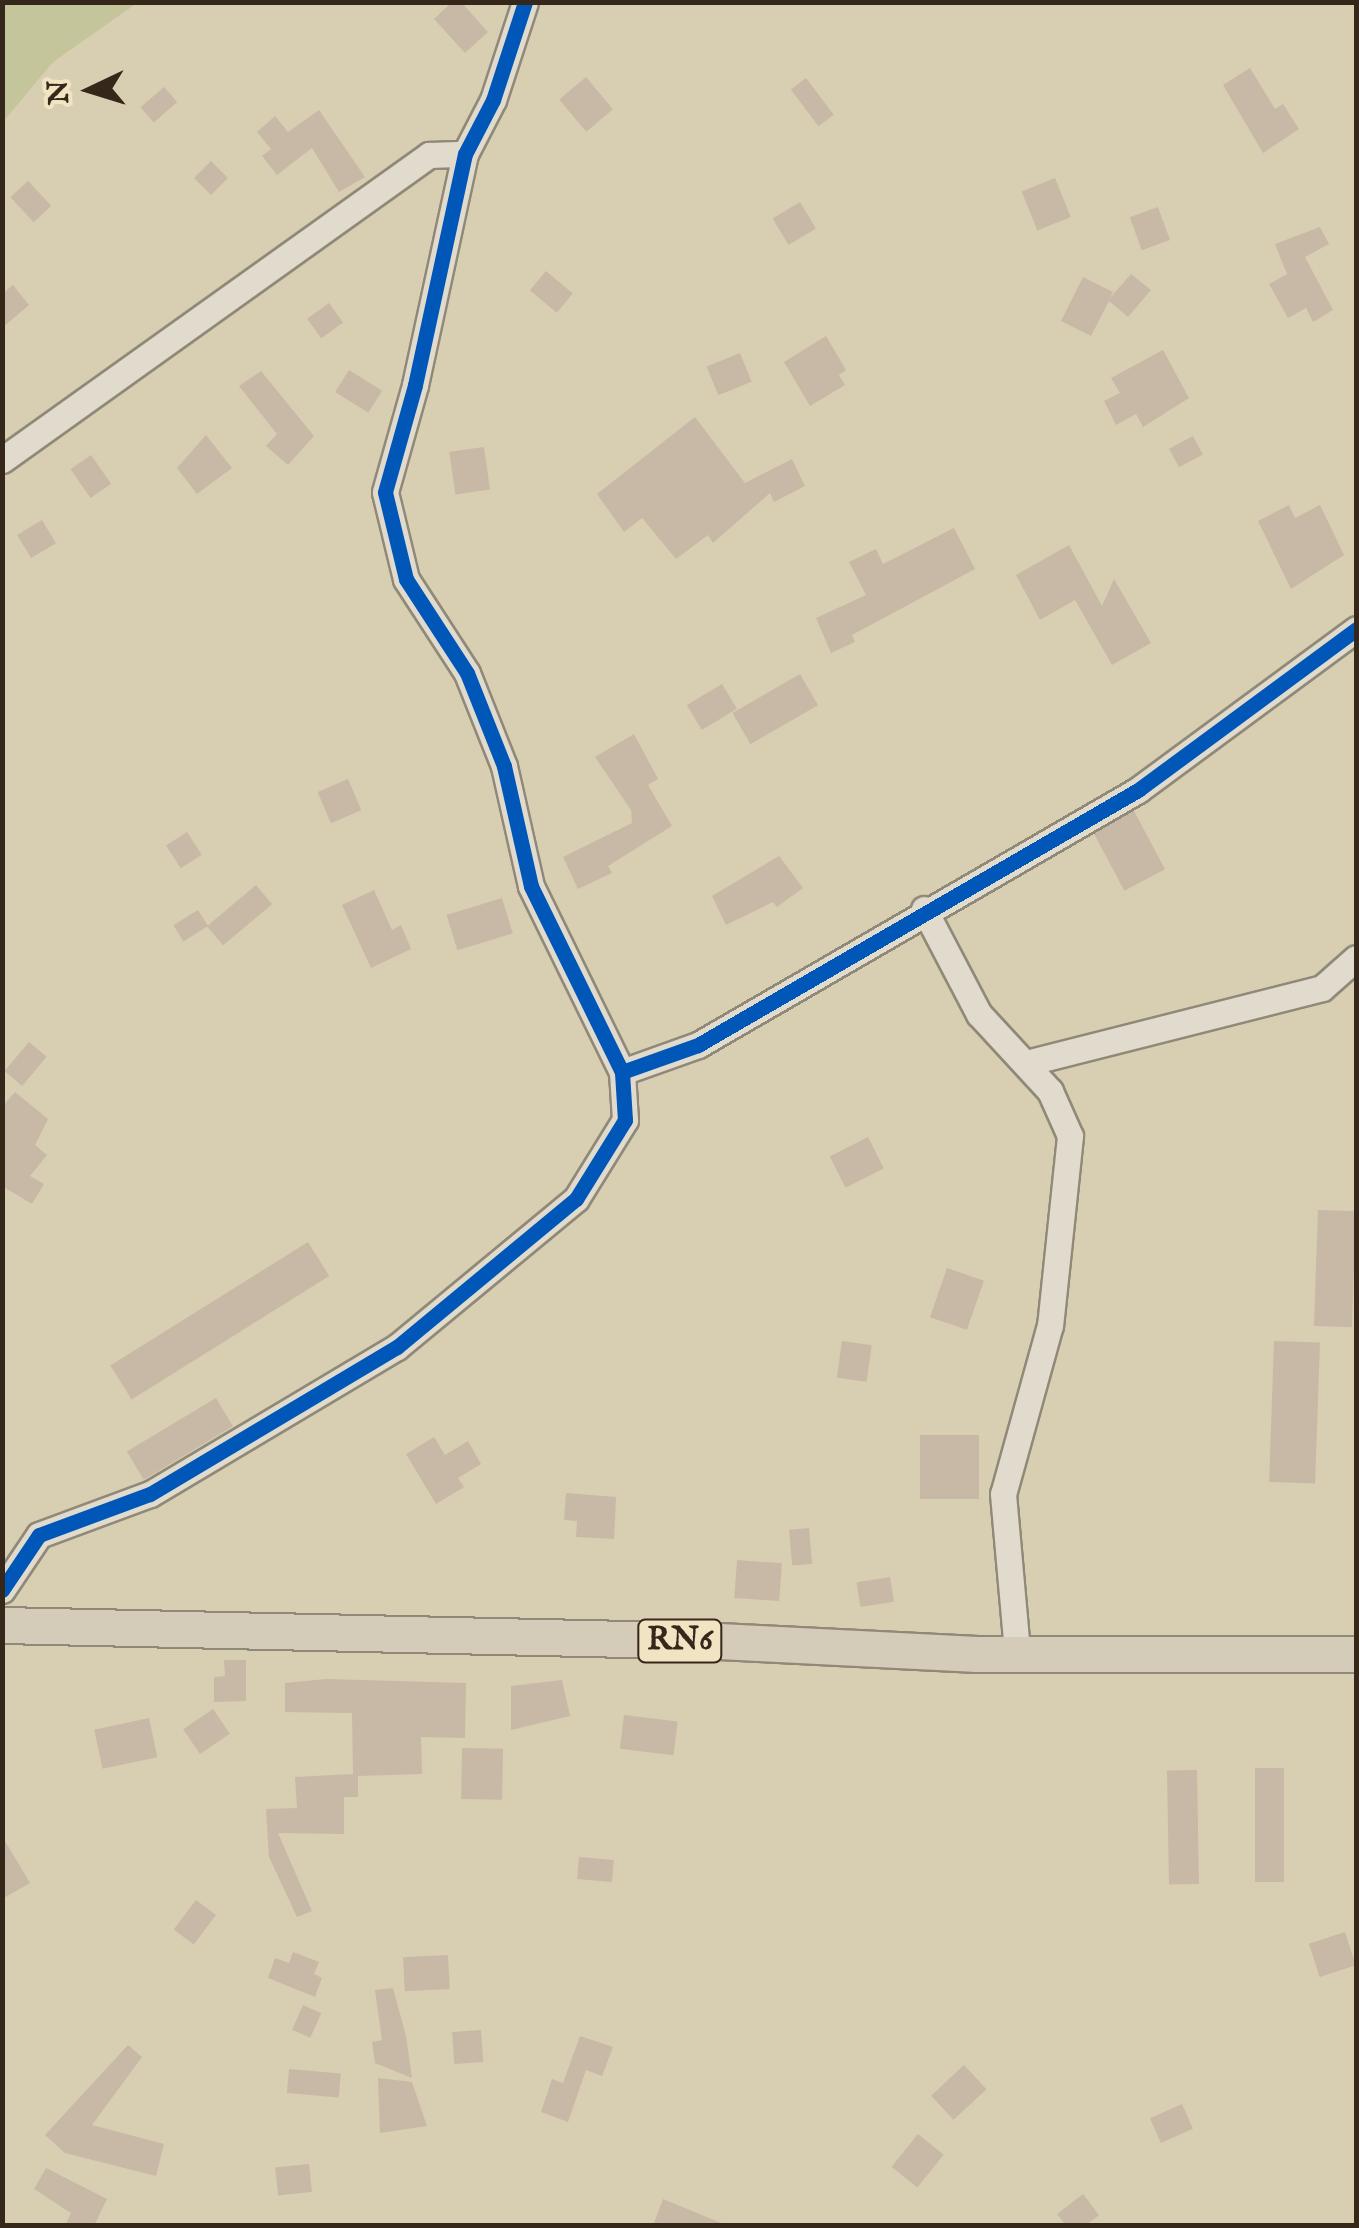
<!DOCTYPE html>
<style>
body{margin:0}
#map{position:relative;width:1359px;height:2228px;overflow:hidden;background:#d8ceb2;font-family:"IM FELL English",serif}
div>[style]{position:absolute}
.green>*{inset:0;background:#c4c59a}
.building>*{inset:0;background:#c8b9a6;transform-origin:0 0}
.roads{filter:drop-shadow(2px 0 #908978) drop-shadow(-2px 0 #908978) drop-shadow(0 2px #908978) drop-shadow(0 -2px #908978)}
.minor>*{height:25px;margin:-12.5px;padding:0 12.5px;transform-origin:12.5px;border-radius:12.5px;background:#e0dbcd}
.highway>*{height:35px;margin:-17.5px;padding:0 17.5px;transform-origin:17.5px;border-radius:17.5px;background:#d4cbb9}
.cycleway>*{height:15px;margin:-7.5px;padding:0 7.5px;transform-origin:7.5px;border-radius:7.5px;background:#0057b8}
span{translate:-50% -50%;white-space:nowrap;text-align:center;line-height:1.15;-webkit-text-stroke:10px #f0e4c3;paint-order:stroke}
.shield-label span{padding:2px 8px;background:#f0e4c3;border:2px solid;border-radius:8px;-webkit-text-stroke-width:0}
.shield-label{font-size:32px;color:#36271b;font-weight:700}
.frame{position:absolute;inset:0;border:5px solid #36271b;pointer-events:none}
.north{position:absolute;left:40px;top:40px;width:100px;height:100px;-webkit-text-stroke:8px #f0e4c3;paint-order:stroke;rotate:266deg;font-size:28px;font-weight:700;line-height:40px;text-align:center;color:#36271b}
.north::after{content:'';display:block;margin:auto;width:35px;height:45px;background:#36271b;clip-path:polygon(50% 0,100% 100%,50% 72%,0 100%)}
</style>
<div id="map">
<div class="green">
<i style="clip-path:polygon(3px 2px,137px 2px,137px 3px,53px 62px,3px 122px)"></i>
</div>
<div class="building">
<i style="clip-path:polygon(452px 2px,461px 2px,488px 32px,465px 53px,434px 19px)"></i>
<i style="clip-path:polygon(1250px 68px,1275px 109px,1283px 104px,1299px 129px,1263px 153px,1223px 85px)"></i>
<i style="left:586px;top:77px;width:42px;height:35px;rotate:50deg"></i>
<i style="left:806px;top:78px;width:46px;height:19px;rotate:53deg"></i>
<i style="left:164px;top:87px;width:20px;height:31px;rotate:49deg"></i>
<i style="clip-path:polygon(319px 110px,365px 177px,339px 192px,312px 148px,277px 175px,262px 156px,271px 149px,257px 132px,275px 116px,288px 132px)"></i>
<i style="left:211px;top:161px;width:24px;height:24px;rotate:45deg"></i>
<i style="left:1055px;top:178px;width:42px;height:36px;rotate:68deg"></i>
<i style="left:28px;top:181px;width:34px;height:24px;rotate:47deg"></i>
<i style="left:800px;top:202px;width:31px;height:32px;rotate:59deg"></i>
<i style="left:1158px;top:207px;width:35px;height:30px;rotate:70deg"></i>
<i style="clip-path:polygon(1320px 227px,1329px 244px,1305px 257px,1333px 310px,1313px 322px,1306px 308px,1288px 318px,1269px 284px,1287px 274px,1275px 244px)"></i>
<i style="left:546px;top:271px;width:35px;height:25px;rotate:40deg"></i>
<i style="clip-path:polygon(1131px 274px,1151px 290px,1128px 317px,1109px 301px,1091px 336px,1061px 321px,1083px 277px,1113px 292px,1110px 298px)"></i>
<i style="clip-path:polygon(13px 285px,29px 305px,2px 328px,2px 294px)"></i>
<i style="left:329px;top:303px;width:24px;height:27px;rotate:54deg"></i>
<i style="clip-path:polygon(826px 336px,846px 370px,839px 375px,845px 385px,810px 406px,784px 362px)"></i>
<i style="clip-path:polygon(1163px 350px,1189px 398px,1143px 427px,1136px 414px,1116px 425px,1104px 401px,1120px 393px,1111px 378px)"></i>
<i style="left:740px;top:353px;width:31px;height:36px;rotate:68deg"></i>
<i style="left:349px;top:370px;width:39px;height:26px;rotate:32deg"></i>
<i style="clip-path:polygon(261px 371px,314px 436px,288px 465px,266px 446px,277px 434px,239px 386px)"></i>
<i style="clip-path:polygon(695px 417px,745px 483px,792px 459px,805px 486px,774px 502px,770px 493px,713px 543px,708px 535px,676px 559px,642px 518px,624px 532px,597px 494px)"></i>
<i style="clip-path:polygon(206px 435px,232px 468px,197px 494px,177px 468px)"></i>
<i style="left:1193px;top:436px;width:21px;height:27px;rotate:62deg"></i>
<i style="left:484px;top:447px;width:43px;height:35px;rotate:82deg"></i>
<i style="left:91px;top:455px;width:35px;height:25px;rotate:55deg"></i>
<i style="clip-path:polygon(1289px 505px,1295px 518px,1320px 505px,1344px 555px,1291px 589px,1258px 521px)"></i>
<i style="left:42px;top:520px;width:27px;height:29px;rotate:59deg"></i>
<i style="clip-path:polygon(954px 528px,975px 569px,852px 635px,855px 642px,831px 653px,816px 618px,866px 595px,849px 562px,876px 549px,883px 564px)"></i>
<i style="clip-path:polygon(1069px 545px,1102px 606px,1114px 579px,1151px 643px,1112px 665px,1075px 600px,1040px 620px,1016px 575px)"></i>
<i style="left:800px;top:674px;width:36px;height:78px;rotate:60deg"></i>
<i style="left:722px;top:684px;width:29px;height:41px;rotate:59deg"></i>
<i style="clip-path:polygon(634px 734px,658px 779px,648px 785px,672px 826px,608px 866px,612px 873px,578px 889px,563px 857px,632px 823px,631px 810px,595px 757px)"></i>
<i style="left:348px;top:779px;width:34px;height:33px;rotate:67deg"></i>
<i style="left:1134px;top:811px;width:66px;height:46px;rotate:62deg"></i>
<i style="left:187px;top:832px;width:27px;height:25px;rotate:57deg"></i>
<i style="clip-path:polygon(779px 856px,803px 888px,777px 907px,773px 902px,726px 925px,712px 896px)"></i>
<i style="left:256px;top:885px;width:25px;height:64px;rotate:50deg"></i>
<i style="clip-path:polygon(374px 890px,392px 930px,401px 925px,411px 949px,371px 968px,342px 905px)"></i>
<i style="left:502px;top:898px;width:37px;height:58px;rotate:73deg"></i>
<i style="left:198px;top:910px;width:19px;height:29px;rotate:58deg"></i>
<i style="left:29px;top:1042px;width:23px;height:38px;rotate:40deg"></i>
<i style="clip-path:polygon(15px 1092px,48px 1119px,35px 1145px,47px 1155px,30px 1176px,44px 1184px,32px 1204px,2px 1186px,2px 1107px)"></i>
<i style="left:868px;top:1137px;width:35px;height:43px;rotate:63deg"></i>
<i style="left:1318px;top:1210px;width:38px;height:116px;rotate:2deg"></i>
<i style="left:308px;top:1242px;width:40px;height:233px;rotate:58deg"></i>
<i style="left:947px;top:1268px;width:39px;height:52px;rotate:19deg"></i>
<i style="left:842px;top:1341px;width:30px;height:37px;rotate:8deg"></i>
<i style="left:1274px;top:1341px;width:46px;height:141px;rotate:2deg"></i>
<i style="left:216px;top:1398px;width:33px;height:104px;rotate:59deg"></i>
<i style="left:920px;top:1435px;width:59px;height:64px"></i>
<i style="clip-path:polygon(434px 1437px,445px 1455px,468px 1441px,481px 1464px,458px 1478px,464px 1487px,436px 1504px,406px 1454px)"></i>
<i style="clip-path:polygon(566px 1493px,616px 1497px,614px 1539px,576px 1537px,577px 1521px,564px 1520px)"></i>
<i style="left:809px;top:1528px;width:36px;height:20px;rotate:85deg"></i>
<i style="left:737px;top:1560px;width:45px;height:38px;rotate:4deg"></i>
<i style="left:890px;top:1577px;width:25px;height:34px;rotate:81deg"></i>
<i style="clip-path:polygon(224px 1660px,246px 1660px,246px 1701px,214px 1702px,214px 1677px,225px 1676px)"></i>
<i style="clip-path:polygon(326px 1679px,466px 1683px,465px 1738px,421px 1737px,422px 1774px,358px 1776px,358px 1797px,344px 1797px,344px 1834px,278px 1833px,312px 1911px,297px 1917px,269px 1857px,266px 1809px,297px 1808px,295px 1777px,353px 1774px,352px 1713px,285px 1712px,285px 1683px)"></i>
<i style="clip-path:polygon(562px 1680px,570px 1716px,511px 1730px,511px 1686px)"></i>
<i style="left:213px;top:1709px;width:30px;height:36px;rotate:56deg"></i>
<i style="left:624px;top:1715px;width:54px;height:34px;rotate:7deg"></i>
<i style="left:149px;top:1718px;width:40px;height:56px;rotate:78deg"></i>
<i style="left:462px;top:1748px;width:41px;height:51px;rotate:1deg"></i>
<i style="left:1255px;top:1768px;width:29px;height:114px"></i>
<i style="left:1197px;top:1770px;width:114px;height:30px;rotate:89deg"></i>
<i style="clip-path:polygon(2px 1836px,30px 1883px,2px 1899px)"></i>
<i style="left:579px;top:1857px;width:35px;height:22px;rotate:5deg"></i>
<i style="left:196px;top:1900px;width:25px;height:37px;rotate:37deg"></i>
<i style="left:1345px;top:1932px;width:35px;height:38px;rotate:72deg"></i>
<i style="clip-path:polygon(293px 1952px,319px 1962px,314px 1974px,322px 1978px,315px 1997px,268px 1978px,275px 1958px,289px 1963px)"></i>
<i style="left:448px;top:1955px;width:34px;height:45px;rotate:87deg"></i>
<i style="clip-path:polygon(393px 1988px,406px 2036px,412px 2078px,375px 2063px,372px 2042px,382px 2040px,375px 1990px)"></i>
<i style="left:303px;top:2005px;width:20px;height:27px;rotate:24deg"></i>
<i style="left:481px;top:2030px;width:32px;height:29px;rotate:86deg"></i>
<i style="clip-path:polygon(580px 2036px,613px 2047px,602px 2076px,586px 2070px,568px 2122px,541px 2112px,552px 2079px,563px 2083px)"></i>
<i style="clip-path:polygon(128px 2045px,142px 2057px,92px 2125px,164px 2144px,156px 2176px,65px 2153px,45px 2135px)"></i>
<i style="left:964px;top:2065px;width:33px;height:45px;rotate:47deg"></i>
<i style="left:289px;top:2069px;width:52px;height:24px;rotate:5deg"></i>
<i style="clip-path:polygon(378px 2078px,412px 2082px,427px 2126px,380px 2133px)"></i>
<i style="left:1182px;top:2104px;width:27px;height:35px;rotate:66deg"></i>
<i style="left:918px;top:2134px;width:33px;height:42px;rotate:39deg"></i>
<i style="left:309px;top:2164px;width:28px;height:34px;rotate:84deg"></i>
<i style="clip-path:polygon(46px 2168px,107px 2199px,94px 2226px,65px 2226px,71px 2213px,34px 2189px)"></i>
<i style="clip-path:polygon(1083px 2194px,1099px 2215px,1085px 2226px,1066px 2226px,1057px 2214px)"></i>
<i style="clip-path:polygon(663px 2199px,726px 2225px,726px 2226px,653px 2226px)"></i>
</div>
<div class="roads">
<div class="minor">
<i style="left:2px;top:460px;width:525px;rotate:-35.54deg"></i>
<i style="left:429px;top:155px;width:36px;rotate:-2deg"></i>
<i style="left:924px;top:909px;width:119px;rotate:62.4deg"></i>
<i style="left:979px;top:1014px;width:105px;rotate:47.3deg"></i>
<i style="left:1050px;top:1091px;width:49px;rotate:66deg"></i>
<i style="left:1070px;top:1136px;width:190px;rotate:96deg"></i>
<i style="left:1050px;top:1325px;width:175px;rotate:105.5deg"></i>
<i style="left:1003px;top:1494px;width:159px;rotate:84.9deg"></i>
<i style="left:1026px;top:1063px;width:305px;rotate:-14.2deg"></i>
<i style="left:1322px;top:988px;width:45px;rotate:-41.4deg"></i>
<i style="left:622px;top:1072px;width:81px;rotate:-19.6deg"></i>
<i style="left:698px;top:1045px;width:509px;rotate:-30.09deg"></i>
<i style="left:1138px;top:790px;width:271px;rotate:-36.4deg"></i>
<i style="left:2px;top:1590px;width:66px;rotate:-56.1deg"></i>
<i style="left:39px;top:1535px;width:118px;rotate:-20.3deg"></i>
<i style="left:150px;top:1494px;width:287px;rotate:-30.8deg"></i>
<i style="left:397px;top:1347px;width:232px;rotate:-39.6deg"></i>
<i style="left:576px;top:1199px;width:93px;rotate:-58.2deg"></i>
<i style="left:625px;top:1120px;width:48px;rotate:-93.6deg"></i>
<i style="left:622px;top:1072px;width:207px;rotate:-116.1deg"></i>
<i style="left:531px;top:886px;width:123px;rotate:-102.7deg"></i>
<i style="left:504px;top:766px;width:100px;rotate:-111.7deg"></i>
<i style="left:467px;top:673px;width:112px;rotate:-123deg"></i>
<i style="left:406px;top:579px;width:89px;rotate:-103.6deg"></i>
<i style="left:385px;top:492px;width:111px;rotate:-74.3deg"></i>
<i style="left:415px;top:385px;width:236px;rotate:-77.8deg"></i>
<i style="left:465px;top:154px;width:61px;rotate:-62.6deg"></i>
<i style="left:493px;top:100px;width:103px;rotate:-71.9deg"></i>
</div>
<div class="highway">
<i style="left:2px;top:1625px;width:717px;rotate:1.28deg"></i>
<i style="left:719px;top:1641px;width:258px;rotate:2.9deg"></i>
<i style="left:977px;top:1654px;width:379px"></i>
</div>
</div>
<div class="cycleway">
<i style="left:622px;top:1072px;width:81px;rotate:-19.6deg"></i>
<i style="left:698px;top:1045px;width:509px;rotate:-30.09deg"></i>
<i style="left:1138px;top:790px;width:271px;rotate:-36.4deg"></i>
<i style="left:2px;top:1590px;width:66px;rotate:-56.1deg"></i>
<i style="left:39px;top:1535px;width:118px;rotate:-20.3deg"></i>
<i style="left:150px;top:1494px;width:287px;rotate:-30.8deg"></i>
<i style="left:397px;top:1347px;width:232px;rotate:-39.6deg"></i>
<i style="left:576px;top:1199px;width:93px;rotate:-58.2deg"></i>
<i style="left:625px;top:1120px;width:48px;rotate:-93.6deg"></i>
<i style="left:622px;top:1072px;width:207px;rotate:-116.1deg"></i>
<i style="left:531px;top:886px;width:123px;rotate:-102.7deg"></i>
<i style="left:504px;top:766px;width:100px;rotate:-111.7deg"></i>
<i style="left:467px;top:673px;width:112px;rotate:-123deg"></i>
<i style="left:406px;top:579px;width:89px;rotate:-103.6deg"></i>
<i style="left:385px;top:492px;width:111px;rotate:-74.3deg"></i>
<i style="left:415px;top:385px;width:236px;rotate:-77.8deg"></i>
<i style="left:465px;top:154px;width:61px;rotate:-62.6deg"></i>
<i style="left:493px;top:100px;width:103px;rotate:-71.9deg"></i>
</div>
<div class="shield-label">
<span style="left:680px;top:1641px">RN6</span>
</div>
<div class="frame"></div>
<div class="north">N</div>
</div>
